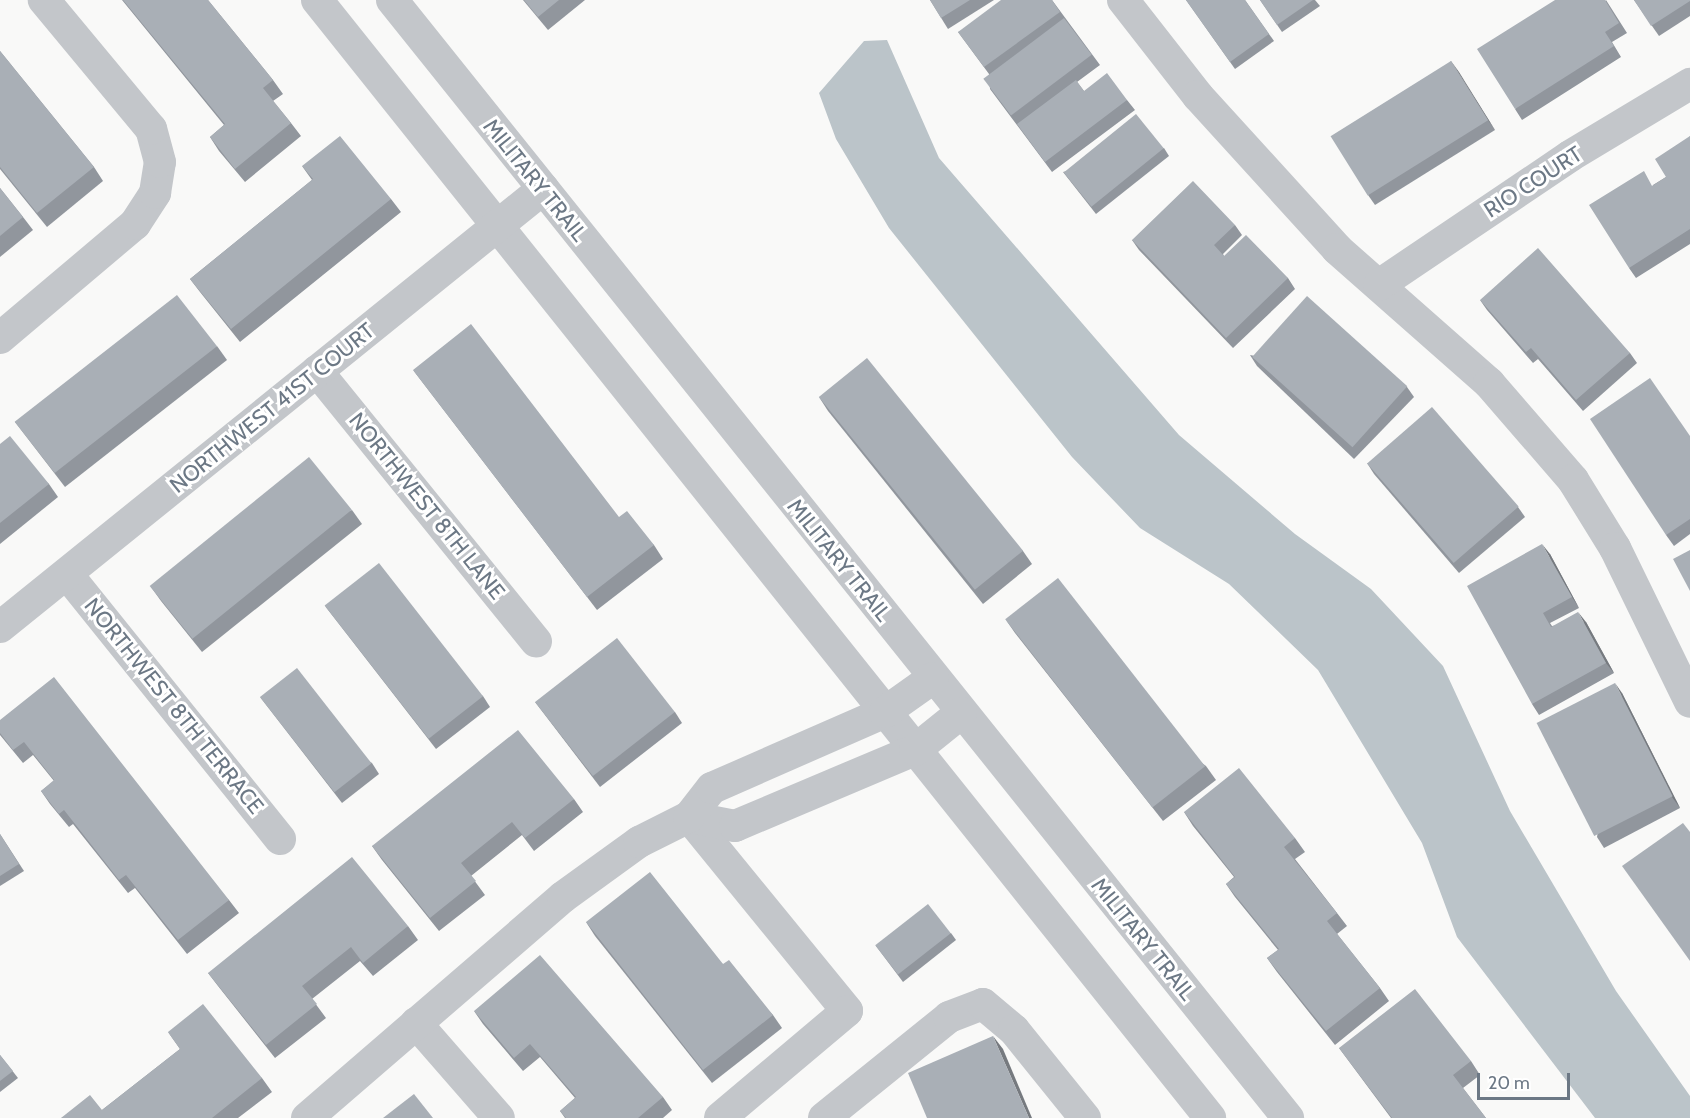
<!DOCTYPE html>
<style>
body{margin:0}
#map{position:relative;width:1690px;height:1118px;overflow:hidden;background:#f9f9f8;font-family:Cabin,sans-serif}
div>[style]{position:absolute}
.water>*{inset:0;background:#bbc4c9}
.minor>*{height:32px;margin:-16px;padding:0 16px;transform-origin:16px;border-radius:16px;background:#c3c6ca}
.wall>*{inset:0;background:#91969d}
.shaded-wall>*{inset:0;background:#767a7f}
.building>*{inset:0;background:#a9afb6;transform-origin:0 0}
span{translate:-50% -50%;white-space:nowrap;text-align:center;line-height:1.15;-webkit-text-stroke:6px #fff;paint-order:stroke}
.street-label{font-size:22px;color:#6c7885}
.scale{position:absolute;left:1477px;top:1073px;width:93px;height:27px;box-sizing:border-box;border:3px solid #6c7885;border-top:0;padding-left:8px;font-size:18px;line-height:21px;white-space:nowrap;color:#6c7885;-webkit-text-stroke:4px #fff;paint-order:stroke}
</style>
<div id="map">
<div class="water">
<i style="clip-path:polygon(887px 40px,939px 158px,1179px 435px,1295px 534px,1371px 589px,1443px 666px,1510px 811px,1616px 991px,1690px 1096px,1690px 1118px,1595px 1118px,1457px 937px,1422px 843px,1318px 670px,1229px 584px,1140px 528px,1072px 457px,889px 228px,836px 139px,819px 93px,864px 41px)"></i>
</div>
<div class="minor">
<i style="left:317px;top:0;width:1431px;rotate:51.38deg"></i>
<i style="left:392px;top:0;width:1433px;rotate:51.29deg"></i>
<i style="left:1123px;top:0;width:122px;rotate:52deg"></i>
<i style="left:1198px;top:96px;width:207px;rotate:47.7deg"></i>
<i style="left:1337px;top:249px;width:203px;rotate:41.4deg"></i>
<i style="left:1489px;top:383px;width:128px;rotate:49.1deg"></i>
<i style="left:1573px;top:480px;width:80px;rotate:58.3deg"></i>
<i style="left:1615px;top:548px;width:171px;rotate:64deg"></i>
<i style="left:1379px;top:285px;width:230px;rotate:-34deg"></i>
<i style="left:1570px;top:156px;width:140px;rotate:-31deg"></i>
<i style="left:0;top:338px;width:177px;rotate:-40.2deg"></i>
<i style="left:135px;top:224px;width:37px;rotate:-57deg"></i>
<i style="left:155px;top:193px;width:31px;rotate:-81deg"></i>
<i style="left:160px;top:162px;width:34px;rotate:-105deg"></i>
<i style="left:151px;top:129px;width:168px;rotate:-129.7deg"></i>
<i style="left:317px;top:371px;width:348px;rotate:51deg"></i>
<i style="left:67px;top:574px;width:340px;rotate:51.2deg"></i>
<i style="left:0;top:627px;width:698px;rotate:-38.89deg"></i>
<i style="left:689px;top:817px;width:250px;rotate:50.8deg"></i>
<i style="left:847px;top:1011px;width:166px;rotate:139.9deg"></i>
<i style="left:689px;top:817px;width:47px;rotate:11.1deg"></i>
<i style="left:735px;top:826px;width:195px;rotate:-22.9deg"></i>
<i style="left:915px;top:750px;width:59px;rotate:-38.8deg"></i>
<i style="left:416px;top:1023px;width:126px;rotate:48.9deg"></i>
<i style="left:307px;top:1118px;width:338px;rotate:-40.8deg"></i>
<i style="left:563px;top:897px;width:94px;rotate:-35.9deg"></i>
<i style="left:639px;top:842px;width:56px;rotate:-26.6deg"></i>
<i style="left:689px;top:817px;width:37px;rotate:-52deg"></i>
<i style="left:712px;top:788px;width:189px;rotate:-23.7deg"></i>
<i style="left:885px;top:712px;width:59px;rotate:-35.3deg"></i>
<i style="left:824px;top:1118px;width:161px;rotate:-38.9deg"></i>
<i style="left:949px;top:1017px;width:36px;rotate:-21deg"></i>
<i style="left:983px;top:1004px;width:40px;rotate:40deg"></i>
<i style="left:1014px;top:1030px;width:113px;rotate:51.1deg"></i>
</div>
<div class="wall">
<i style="clip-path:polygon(122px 0,208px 0,273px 80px,283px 94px,273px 101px,291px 123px,301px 136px,245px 182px,219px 151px,210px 137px,224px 125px)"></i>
<i style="clip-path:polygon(523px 0,585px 0,548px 30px)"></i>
<i style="clip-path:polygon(930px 0,994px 0,948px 29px)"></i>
<i style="clip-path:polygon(1052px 0,1100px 65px,1077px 82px,1084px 91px,1127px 100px,1135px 110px,1052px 172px,990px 89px,989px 74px,958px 32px)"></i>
<i style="clip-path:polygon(1186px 0,1245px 0,1274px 41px,1235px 69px)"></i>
<i style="clip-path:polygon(1260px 0,1315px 0,1320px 6px,1282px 32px)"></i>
<i style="clip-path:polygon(1606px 0,1627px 33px,1612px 42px,1621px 57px,1522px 120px,1515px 109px)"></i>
<i style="clip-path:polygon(1634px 0,1690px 0,1690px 16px,1659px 36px)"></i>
<i style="clip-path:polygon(0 51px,94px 167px,103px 181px,47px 227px,0 169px)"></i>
<i style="clip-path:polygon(1451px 61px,1495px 130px,1375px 205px,1368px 195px)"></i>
<i style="clip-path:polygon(1690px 136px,1690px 244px,1636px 278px,1629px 268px,1653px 185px,1666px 177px)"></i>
<i style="clip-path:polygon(1164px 148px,1169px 156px,1096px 214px,1063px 172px)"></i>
<i style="clip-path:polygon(302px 166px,391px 199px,401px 212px,240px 342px,200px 292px,190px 279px,312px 180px)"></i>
<i style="clip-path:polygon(0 188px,23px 217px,33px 230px,0 257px)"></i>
<i style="clip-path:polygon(1235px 225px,1242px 235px,1223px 254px,1224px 256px,1288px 278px,1295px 289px,1233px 348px,1139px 250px,1132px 240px)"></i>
<i style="clip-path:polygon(1480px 300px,1630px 353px,1637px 363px,1583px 411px,1538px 359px,1533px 363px,1487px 310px)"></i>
<i style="clip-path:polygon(217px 346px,227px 360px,65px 487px,15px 422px)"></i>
<i style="clip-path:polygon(1250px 355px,1407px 387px,1414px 397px,1354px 459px,1257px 366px)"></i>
<i style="clip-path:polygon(413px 370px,654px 545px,663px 559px,597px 610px)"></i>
<i style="clip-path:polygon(819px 397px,1023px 551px,1032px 564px,983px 604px,828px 411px)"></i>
<i style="clip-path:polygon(1690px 436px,1690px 534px,1674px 546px,1666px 535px)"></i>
<i style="clip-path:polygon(0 444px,49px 484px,58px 497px,0 544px)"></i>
<i style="clip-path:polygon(1367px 463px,1518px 507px,1525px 517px,1459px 573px,1374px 474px)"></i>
<i style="clip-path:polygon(352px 510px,362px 524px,202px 652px,161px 601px,151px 587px)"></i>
<i style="clip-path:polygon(1550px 554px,1579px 608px,1550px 623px,1552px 626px,1586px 622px,1614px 673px,1539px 715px,1532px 704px)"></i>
<i style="clip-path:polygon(325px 606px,483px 696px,490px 707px,436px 749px)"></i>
<i style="clip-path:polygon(1006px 620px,1206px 766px,1216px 780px,1163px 821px,1015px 633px)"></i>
<i style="clip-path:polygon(1622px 693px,1680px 808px,1604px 848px,1597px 837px)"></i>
<i style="clip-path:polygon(260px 697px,372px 763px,379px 774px,342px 803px)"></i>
<i style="clip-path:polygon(535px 702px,675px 712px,682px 723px,600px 787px)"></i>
<i style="clip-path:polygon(0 720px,229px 900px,239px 913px,187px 954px,135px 888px,128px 893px,73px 824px,69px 827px,50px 804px,41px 791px,54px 781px,33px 755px,23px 763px,0 735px)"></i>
<i style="clip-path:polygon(574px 799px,583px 812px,534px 851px,522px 835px,471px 876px,485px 895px,439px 931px,382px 860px,372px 846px)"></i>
<i style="clip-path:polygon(1184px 812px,1295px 838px,1305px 852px,1295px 859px,1337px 913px,1347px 926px,1337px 934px,1380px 988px,1389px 1001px,1335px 1045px,1277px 972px,1267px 958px,1278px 950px,1235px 897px,1226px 884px,1234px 877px,1193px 826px)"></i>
<i style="clip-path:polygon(0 834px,24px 871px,0 886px)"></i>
<i style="clip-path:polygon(586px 922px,723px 964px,773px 1015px,782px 1028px,712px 1083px,595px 936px)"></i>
<i style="clip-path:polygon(408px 926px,418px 940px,373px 976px,360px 961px,312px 999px,326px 1018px,275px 1058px,218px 986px,208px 973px)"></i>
<i style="clip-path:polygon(951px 933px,956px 940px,903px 982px,876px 946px)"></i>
<i style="clip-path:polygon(474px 1011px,663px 1097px,672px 1110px,663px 1118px,565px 1118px,560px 1111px,575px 1098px,540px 1057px,523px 1071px,483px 1024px)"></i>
<i style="clip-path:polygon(168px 1032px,262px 1078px,272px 1092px,238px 1118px,61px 1118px,102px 1110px,180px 1049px)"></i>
<i style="clip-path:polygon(1339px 1048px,1471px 1061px,1480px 1075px,1463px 1088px,1486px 1118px,1391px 1118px)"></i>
<i style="clip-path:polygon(0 1055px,18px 1078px,0 1092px)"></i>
</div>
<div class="shaded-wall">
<i style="clip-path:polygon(1451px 61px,1459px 72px,1495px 130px,1488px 120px)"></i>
<i style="clip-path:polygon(1542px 544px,1550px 554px,1579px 608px,1572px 597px)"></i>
<i style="clip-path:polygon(1578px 612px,1586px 622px,1614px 673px,1606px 663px)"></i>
<i style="clip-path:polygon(1615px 683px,1622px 693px,1680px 808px,1672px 797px)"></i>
<i style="clip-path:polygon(993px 1036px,1003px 1049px,1032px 1118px,1029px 1118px)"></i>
</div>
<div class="building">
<i style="clip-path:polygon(123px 0,208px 0,273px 80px,263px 88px,291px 123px,235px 169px,210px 137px,225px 124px)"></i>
<i style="clip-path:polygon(524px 0,559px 0,538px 17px)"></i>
<i style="clip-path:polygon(930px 0,970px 0,941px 18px)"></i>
<i style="clip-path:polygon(1001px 0,1052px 0,1060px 12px,984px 67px,958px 32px)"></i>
<i style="clip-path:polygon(1186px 0,1245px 0,1269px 34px,1230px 62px)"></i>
<i style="clip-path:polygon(1260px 0,1313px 0,1277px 25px)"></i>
<i style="clip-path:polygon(1555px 0,1605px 0,1619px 23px,1605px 32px,1614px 46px,1515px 109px,1477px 49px)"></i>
<i style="clip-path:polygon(1634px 0,1690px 0,1690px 1px,1651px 26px)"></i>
<i style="left:1064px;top:18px;width:46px;height:101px;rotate:53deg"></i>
<i style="clip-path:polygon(0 51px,94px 167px,37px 213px,0 167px)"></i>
<i style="left:1451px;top:61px;width:70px;height:142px;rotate:58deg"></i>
<i style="clip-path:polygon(1107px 73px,1127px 100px,1045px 162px,1017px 124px,1076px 80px,1084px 91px)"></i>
<i style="left:1136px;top:114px;width:44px;height:93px;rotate:51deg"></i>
<i style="clip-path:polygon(340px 136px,391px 199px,231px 329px,190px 279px,313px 179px,302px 166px)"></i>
<i style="clip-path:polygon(1690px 136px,1690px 229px,1629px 268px,1589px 205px,1644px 171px,1652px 186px,1666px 177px,1655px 159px)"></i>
<i style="clip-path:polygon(1193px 181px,1235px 225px,1214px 245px,1224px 256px,1246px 235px,1288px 278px,1226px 338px,1132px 240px)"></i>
<i style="clip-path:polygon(0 188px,23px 217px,0 236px)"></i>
<i style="clip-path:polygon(1538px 248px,1630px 353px,1576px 400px,1531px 348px,1526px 352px,1480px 300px)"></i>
<i style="left:177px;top:295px;width:65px;height:206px;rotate:52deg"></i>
<i style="left:1307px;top:296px;width:135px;height:82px;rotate:42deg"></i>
<i style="clip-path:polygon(471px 324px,619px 517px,627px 511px,654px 545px,587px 597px,413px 370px)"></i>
<i style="left:867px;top:358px;width:248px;height:62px;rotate:51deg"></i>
<i style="clip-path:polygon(1650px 378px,1690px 436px,1690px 519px,1666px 535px,1590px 419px)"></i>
<i style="left:1432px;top:407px;width:132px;height:86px;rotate:49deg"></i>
<i style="clip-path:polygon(10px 436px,49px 484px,0 523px,0 444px)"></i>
<i style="left:309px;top:457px;width:68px;height:205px;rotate:51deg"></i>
<i style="clip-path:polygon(1542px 544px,1572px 597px,1543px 613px,1551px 627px,1578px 612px,1606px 663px,1532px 704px,1467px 586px)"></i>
<i style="clip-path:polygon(1690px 550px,1690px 591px,1673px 559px)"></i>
<i style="left:379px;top:563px;width:169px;height:69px;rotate:52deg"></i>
<i style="left:1058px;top:578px;width:239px;height:67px;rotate:52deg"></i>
<i style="left:617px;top:638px;width:94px;height:104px;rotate:52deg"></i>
<i style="left:297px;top:668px;width:121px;height:47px;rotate:52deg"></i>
<i style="clip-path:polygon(54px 677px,229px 900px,178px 940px,126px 875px,119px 880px,64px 810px,59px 814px,41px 791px,54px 780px,24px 742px,13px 750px,0 733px,0 720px)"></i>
<i style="left:1615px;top:683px;width:127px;height:88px;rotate:63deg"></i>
<i style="clip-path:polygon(518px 730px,574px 799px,525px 838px,512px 822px,461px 863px,476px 881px,430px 918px,372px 846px)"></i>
<i style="clip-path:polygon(1239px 768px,1295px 838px,1284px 847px,1337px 913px,1327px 921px,1380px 988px,1326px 1031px,1267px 958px,1279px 949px,1226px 884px,1235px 877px,1184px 812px)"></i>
<i style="clip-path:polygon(1683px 823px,1690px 832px,1690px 961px,1622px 866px)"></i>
<i style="clip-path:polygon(0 834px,19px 864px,0 876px)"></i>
<i style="clip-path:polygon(352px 857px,408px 926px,363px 963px,351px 947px,302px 986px,317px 1004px,266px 1045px,208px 973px)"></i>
<i style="clip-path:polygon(650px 872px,723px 964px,729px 960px,773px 1015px,703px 1070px,586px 922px)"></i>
<i style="left:928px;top:904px;width:37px;height:67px;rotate:52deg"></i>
<i style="clip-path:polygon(540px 955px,663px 1097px,638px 1118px,566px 1118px,560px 1111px,576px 1097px,530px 1044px,514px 1058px,474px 1011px)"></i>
<i style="clip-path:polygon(1415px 989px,1471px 1061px,1453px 1075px,1486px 1118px,1392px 1118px,1339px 1048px)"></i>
<i style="clip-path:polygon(203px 1004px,262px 1078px,212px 1118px,61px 1118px,90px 1095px,102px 1110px,180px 1049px,168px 1032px)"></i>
<i style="clip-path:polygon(993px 1036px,1029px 1118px,927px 1118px,908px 1073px)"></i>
<i style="clip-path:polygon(0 1055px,13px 1071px,0 1081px)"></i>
<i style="clip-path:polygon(414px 1094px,433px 1118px,383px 1118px)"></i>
</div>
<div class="street-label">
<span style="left:535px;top:180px;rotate:51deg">MILITARY TRAIL</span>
<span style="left:1533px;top:182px;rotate:-33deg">RIO COURT</span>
<span style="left:272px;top:408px;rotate:-39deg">NORTHWEST 41ST COURT</span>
<span style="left:427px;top:506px;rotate:51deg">NORTHWEST 8TH LANE</span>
<span style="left:839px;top:560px;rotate:51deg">MILITARY TRAIL</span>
<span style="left:174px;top:706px;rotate:51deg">NORTHWEST 8TH TERRACE</span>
<span style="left:1143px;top:939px;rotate:51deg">MILITARY TRAIL</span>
</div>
<div class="scale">20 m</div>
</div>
